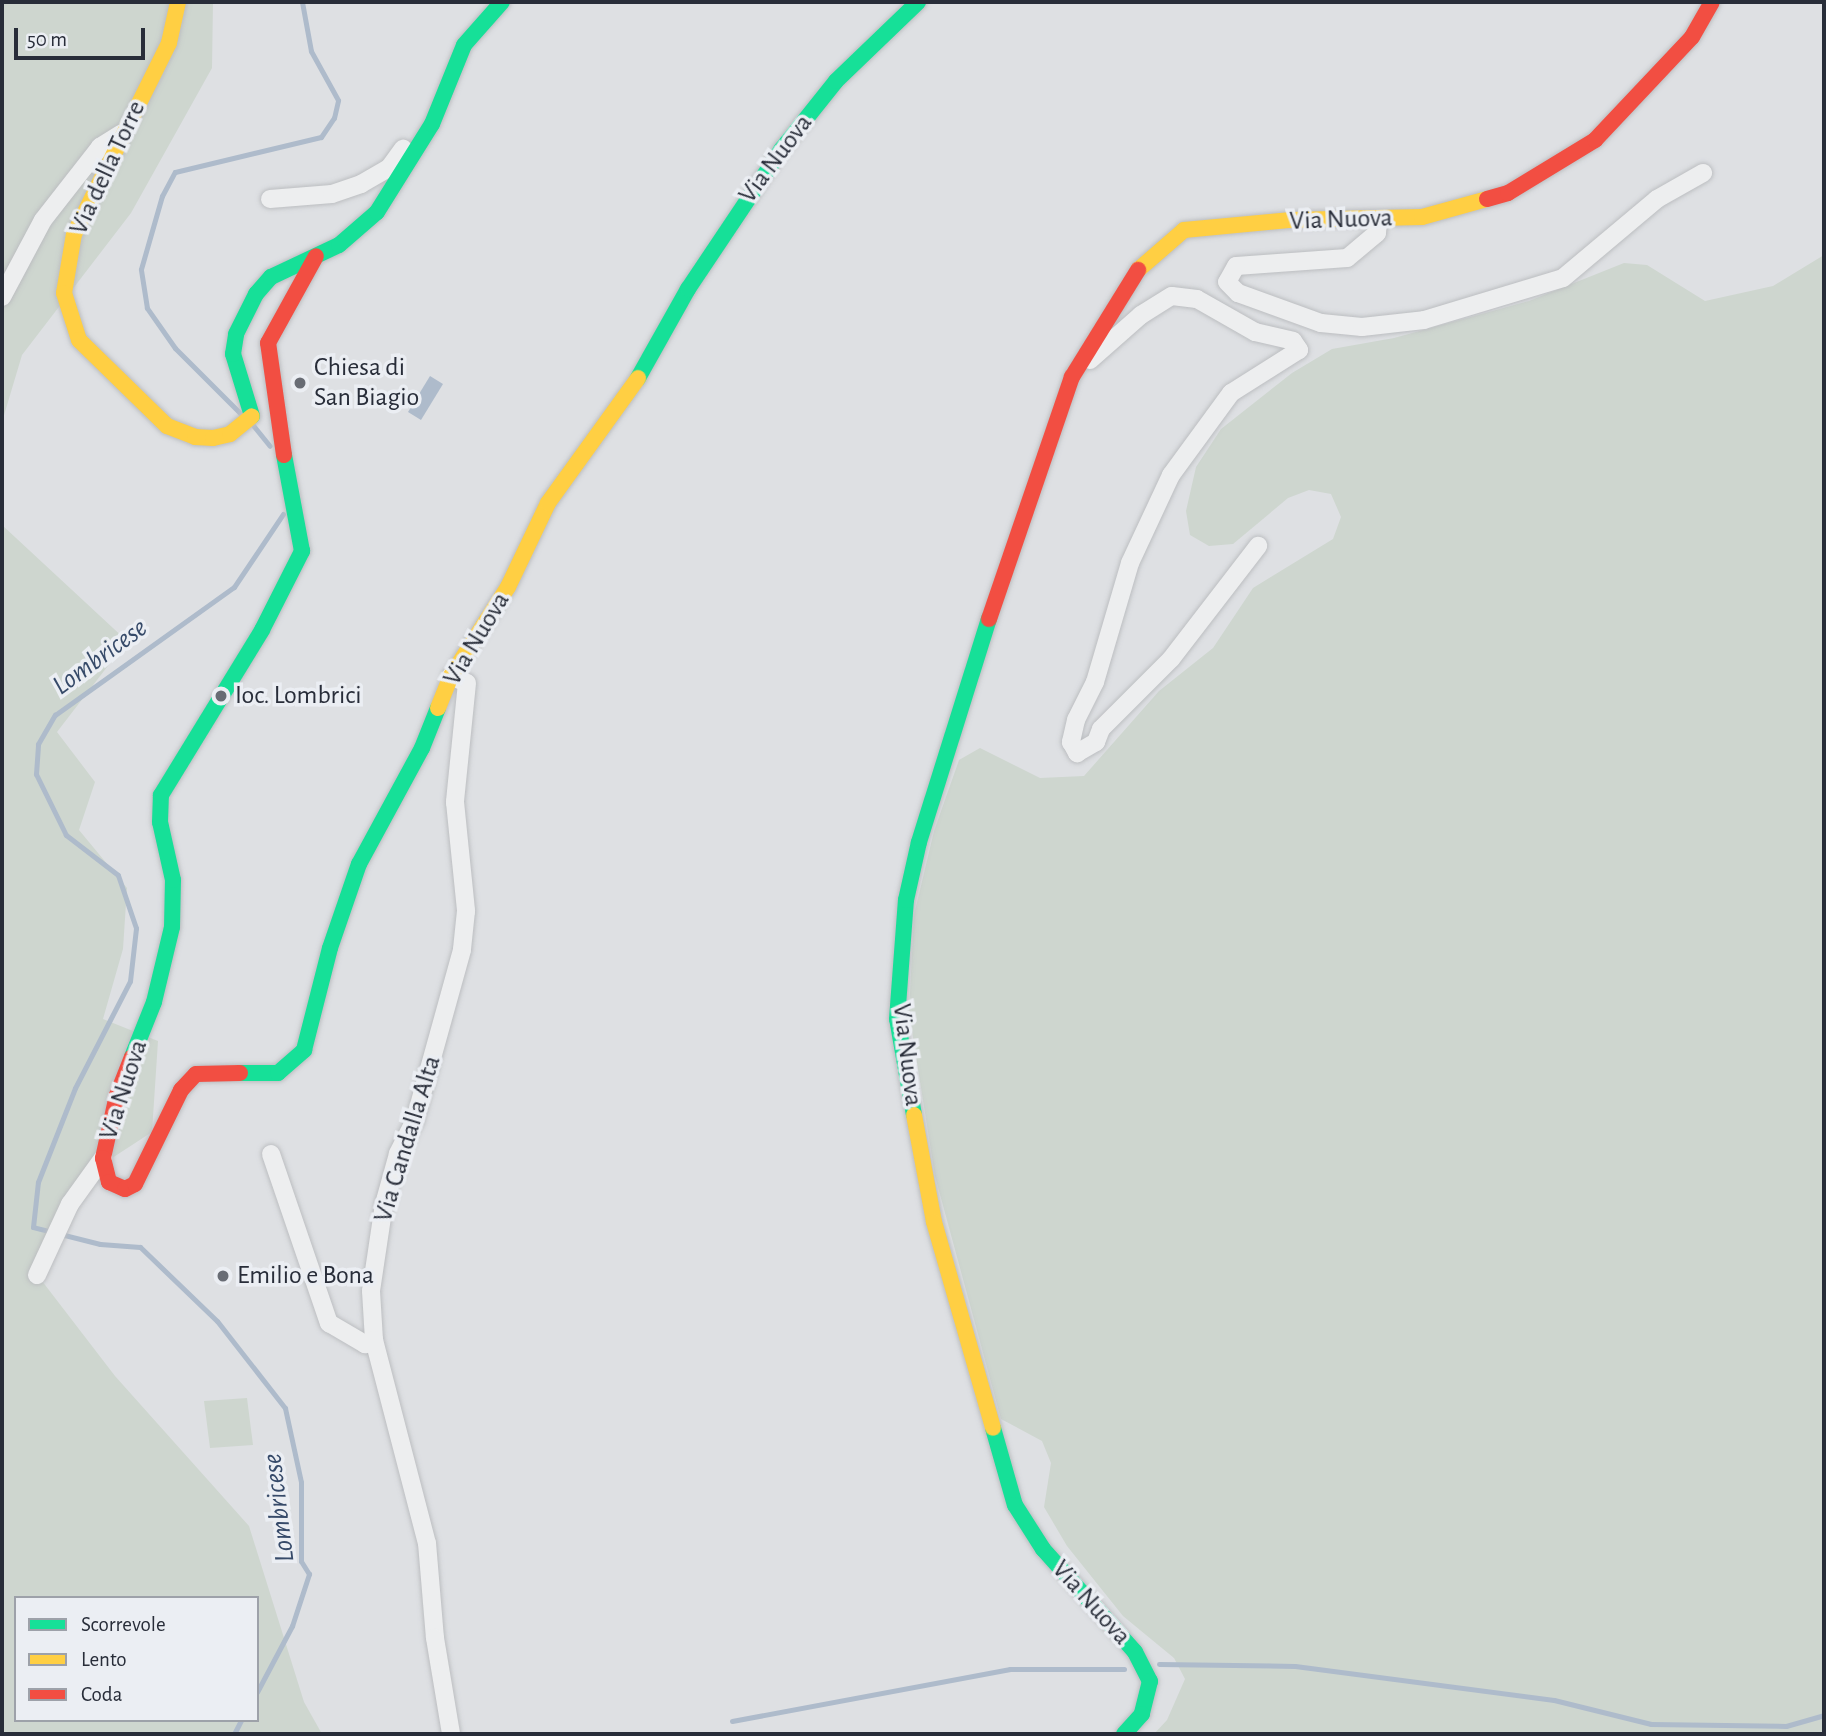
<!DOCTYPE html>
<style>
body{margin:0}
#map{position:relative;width:1826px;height:1736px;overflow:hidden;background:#dee0e3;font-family:"Alegreya Sans",sans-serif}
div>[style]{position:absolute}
.green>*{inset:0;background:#ced6cf}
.water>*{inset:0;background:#aebbcb}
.stream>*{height:5px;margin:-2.5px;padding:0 2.5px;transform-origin:2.5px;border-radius:2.5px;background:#aebbcb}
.roads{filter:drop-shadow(0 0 2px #bcbec1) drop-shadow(0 0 2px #bcbec1)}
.street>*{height:18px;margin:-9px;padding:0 9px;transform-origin:9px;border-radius:9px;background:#edeeef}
.fast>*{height:16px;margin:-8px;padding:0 8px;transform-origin:8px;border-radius:8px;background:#16e098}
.slow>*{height:16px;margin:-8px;padding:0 8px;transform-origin:8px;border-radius:8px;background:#ffcf43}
.jam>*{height:16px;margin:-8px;padding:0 8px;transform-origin:8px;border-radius:8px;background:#f24e42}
.dots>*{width:19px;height:19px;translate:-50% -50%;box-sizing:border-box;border:4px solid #ebeef3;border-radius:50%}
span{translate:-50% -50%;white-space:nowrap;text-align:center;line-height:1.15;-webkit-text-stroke:7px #ebeef3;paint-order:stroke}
.street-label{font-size:26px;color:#282d39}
.poi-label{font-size:26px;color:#282d39}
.left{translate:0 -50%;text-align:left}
.water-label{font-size:28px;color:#364a69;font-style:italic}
.frame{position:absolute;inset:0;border:4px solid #282d39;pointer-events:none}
.legend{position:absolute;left:14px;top:1596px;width:245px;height:126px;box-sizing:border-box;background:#ebeef3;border:2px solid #9da1a9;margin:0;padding:9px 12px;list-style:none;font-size:21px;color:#282d39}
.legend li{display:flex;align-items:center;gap:14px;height:35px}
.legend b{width:35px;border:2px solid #9da1a9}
.scale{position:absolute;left:14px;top:28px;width:131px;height:32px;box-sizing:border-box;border:4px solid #282d39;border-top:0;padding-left:9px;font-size:21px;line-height:24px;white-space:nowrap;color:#282d39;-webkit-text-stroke:5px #ebeef3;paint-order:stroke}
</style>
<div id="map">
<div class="green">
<div style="clip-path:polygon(2px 2px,213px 2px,212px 68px,131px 213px,22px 355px,2px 422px)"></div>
<div style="clip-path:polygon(1824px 255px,1824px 1734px,1154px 1734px,1167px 1720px,1185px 1679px,1174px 1658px,1123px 1616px,1067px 1546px,1044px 1507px,1051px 1463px,1042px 1441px,1001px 1419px,935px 1176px,909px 1012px,914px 915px,934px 831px,959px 760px,980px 748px,1040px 778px,1084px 776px,1159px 691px,1213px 648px,1253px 588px,1333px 539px,1341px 517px,1331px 494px,1309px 490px,1288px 498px,1233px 544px,1209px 546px,1190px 535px,1186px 511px,1196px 467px,1221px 429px,1292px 373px,1332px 349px,1394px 338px,1529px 301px,1624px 263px,1647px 265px,1705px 301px,1773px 286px)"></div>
<div style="clip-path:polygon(evenodd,2px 525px,127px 641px,57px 732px,95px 782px,79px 830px,127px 888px,123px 949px,103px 1019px,158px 1041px,152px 1132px,83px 1177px,42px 1281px,115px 1376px,249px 1526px,304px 1702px,322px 1734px,2px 1734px,2px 525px,16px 1598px,257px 1598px,257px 1720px,16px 1720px,16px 1598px)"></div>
<div style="clip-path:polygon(247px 1398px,253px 1445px,210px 1448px,204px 1401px)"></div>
</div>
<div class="water">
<div style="clip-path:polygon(430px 376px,443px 384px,421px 420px,408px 412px)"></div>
</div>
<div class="stream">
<div style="left:240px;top:413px;width:92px;rotate:-135deg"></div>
<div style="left:175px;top:348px;width:49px;rotate:-125deg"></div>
<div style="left:147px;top:308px;width:39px;rotate:-99deg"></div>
<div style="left:141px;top:269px;width:76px;rotate:-74deg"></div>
<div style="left:162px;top:196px;width:27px;rotate:-62deg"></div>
<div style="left:175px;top:172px;width:150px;rotate:-13.5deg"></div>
<div style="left:321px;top:137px;width:23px;rotate:-56deg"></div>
<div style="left:334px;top:118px;width:18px;rotate:-77deg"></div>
<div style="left:338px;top:100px;width:56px;rotate:-118.9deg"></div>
<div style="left:311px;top:51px;width:50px;rotate:-100.4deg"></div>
<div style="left:252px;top:424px;width:28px;rotate:51deg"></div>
<div style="left:1159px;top:1664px;width:136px;rotate:0.8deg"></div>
<div style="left:1295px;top:1666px;width:261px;rotate:7.5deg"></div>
<div style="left:1554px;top:1700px;width:100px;rotate:13.9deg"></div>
<div style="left:1651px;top:1724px;width:135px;rotate:0.8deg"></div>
<div style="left:1786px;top:1726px;width:40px;rotate:-16deg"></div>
<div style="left:257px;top:1692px;width:75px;rotate:-62.1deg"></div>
<div style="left:292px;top:1626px;width:55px;rotate:-71.9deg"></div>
<div style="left:309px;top:1574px;width:15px;rotate:-122deg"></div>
<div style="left:301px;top:1561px;width:79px;rotate:-90deg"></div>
<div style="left:301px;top:1482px;width:76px;rotate:-102.2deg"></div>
<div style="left:285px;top:1408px;width:110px;rotate:-128deg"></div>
<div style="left:217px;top:1321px;width:107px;rotate:-136.1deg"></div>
<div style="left:140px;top:1247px;width:40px;rotate:-175.7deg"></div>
<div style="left:100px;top:1244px;width:69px;rotate:-165.8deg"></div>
<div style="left:33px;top:1227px;width:45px;rotate:-83.7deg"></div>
<div style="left:38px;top:1182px;width:101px;rotate:-68.5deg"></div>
<div style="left:75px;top:1088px;width:120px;rotate:-62.8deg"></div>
<div style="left:130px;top:981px;width:53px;rotate:-83.5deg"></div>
<div style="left:136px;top:928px;width:56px;rotate:-108.8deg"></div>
<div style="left:118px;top:875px;width:66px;rotate:-142.4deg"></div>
<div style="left:66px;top:835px;width:68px;rotate:-116.2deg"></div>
<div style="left:36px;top:774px;width:30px;rotate:-86deg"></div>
<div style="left:38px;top:744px;width:34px;rotate:-60deg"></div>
<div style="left:55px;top:715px;width:220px;rotate:-35.6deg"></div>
<div style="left:234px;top:587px;width:88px;rotate:-56.1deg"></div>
<div style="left:732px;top:1721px;width:283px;rotate:-10.6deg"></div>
<div style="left:1010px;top:1669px;width:114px"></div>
<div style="left:234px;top:1734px;width:16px;rotate:-63deg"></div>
</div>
<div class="roads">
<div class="street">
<div style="left:270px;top:199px;width:62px;rotate:-4.6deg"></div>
<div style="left:332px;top:194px;width:31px;rotate:-19deg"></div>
<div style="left:361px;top:184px;width:32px;rotate:-30deg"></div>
<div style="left:389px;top:168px;width:24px;rotate:-54deg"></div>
<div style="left:1378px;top:219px;width:14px;rotate:94deg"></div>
<div style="left:1377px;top:233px;width:39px;rotate:140deg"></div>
<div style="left:1347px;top:258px;width:111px;rotate:175.9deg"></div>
<div style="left:1236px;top:266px;width:18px;rotate:119deg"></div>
<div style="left:1227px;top:282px;width:16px;rotate:45deg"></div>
<div style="left:1238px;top:293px;width:88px;rotate:19.9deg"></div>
<div style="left:1321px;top:323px;width:41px;rotate:5.6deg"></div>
<div style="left:1362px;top:327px;width:62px;rotate:-6.4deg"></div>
<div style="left:1424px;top:320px;width:145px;rotate:-16.8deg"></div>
<div style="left:1563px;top:278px;width:123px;rotate:-40deg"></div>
<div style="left:1657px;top:199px;width:53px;rotate:-29.5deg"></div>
<div style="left:2px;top:297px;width:87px;rotate:-62deg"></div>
<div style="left:43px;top:220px;width:93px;rotate:-52deg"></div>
<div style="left:100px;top:147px;width:25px;rotate:-32deg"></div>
<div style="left:1090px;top:360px;width:68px;rotate:-41.4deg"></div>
<div style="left:1141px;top:315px;width:36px;rotate:-32deg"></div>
<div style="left:1172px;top:296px;width:25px;rotate:7deg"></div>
<div style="left:1197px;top:299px;width:67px;rotate:29.6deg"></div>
<div style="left:1255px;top:332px;width:39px;rotate:13deg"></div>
<div style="left:1293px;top:341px;width:11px;rotate:56deg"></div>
<div style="left:1299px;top:350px;width:80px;rotate:147.7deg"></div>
<div style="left:1231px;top:393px;width:102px;rotate:126.2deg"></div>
<div style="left:1171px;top:475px;width:97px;rotate:115deg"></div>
<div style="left:1130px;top:563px;width:124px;rotate:106.4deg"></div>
<div style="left:1095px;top:682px;width:42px;rotate:116.6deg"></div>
<div style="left:1076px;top:720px;width:23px;rotate:103deg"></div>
<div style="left:1071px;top:742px;width:13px;rotate:61deg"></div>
<div style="left:1077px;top:753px;width:22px;rotate:-30deg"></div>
<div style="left:1096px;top:742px;width:14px;rotate:-69deg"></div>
<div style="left:1101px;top:729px;width:99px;rotate:-45deg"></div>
<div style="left:1171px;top:659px;width:143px;rotate:-52.4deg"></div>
<div style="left:451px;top:676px;width:17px;rotate:24deg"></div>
<div style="left:467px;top:683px;width:120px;rotate:95.8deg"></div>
<div style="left:455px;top:802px;width:110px;rotate:84.2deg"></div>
<div style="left:466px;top:911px;width:39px;rotate:96deg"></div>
<div style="left:462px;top:950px;width:176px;rotate:105.5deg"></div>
<div style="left:415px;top:1120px;width:38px;rotate:117deg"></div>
<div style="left:398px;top:1154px;width:52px;rotate:105.6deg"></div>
<div style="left:384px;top:1204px;width:88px;rotate:98.5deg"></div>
<div style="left:371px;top:1291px;width:49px;rotate:86.5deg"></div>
<div style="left:374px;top:1340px;width:210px;rotate:75.4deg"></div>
<div style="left:427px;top:1543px;width:95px;rotate:85.2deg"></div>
<div style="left:435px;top:1638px;width:97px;rotate:80.5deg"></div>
<div style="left:271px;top:1154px;width:179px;rotate:71.1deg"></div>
<div style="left:329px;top:1323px;width:42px;rotate:30.3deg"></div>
<div style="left:365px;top:1344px;width:10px;rotate:-24deg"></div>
<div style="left:37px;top:1275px;width:78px;rotate:-65.1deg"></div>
<div style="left:70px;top:1204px;width:57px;rotate:-54.3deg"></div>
</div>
<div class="fast">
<div style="left:638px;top:378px;width:102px;rotate:-60.7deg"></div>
<div style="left:688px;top:289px;width:167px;rotate:-56.2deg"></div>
<div style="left:781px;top:150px;width:88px;rotate:-51.4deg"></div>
<div style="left:836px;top:81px;width:114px;rotate:-43.9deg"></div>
<div style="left:252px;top:416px;width:65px;rotate:-107deg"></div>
<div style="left:233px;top:354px;width:20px;rotate:-81deg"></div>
<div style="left:236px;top:334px;width:45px;rotate:-63.4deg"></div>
<div style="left:256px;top:294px;width:23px;rotate:-49deg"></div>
<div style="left:271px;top:277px;width:75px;rotate:-25.2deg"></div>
<div style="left:339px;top:245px;width:50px;rotate:-41deg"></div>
<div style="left:377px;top:212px;width:104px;rotate:-58deg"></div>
<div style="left:432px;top:124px;width:85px;rotate:-67.9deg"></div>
<div style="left:464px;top:45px;width:57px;rotate:-48.5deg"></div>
<div style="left:132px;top:1057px;width:59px;rotate:-68.2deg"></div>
<div style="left:154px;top:1002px;width:77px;rotate:-76.5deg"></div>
<div style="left:172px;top:927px;width:47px;rotate:-88.8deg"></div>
<div style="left:173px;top:880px;width:59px;rotate:-102.6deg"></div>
<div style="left:160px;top:822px;width:27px;rotate:-88deg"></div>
<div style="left:161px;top:795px;width:193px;rotate:-58.5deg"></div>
<div style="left:262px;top:630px;width:89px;rotate:-63.1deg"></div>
<div style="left:302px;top:551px;width:98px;rotate:-100.6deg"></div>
<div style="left:240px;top:1073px;width:38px"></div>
<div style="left:278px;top:1073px;width:35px;rotate:-41deg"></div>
<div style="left:304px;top:1050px;width:105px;rotate:-75.7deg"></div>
<div style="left:330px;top:948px;width:89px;rotate:-71deg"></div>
<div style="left:359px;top:864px;width:132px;rotate:-61.5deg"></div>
<div style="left:422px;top:748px;width:43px;rotate:-68.2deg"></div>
<div style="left:914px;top:1115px;width:97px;rotate:-100deg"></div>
<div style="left:897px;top:1019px;width:119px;rotate:-85.7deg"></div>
<div style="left:906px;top:900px;width:59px;rotate:-77.4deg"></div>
<div style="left:919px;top:842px;width:234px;rotate:-72.6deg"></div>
<div style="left:993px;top:1428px;width:80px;rotate:74.1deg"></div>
<div style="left:1015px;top:1505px;width:52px;rotate:57.5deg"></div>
<div style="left:1043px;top:1549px;width:138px;rotate:48.2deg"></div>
<div style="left:1135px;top:1652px;width:33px;rotate:63deg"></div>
<div style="left:1150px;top:1681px;width:34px;rotate:104deg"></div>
<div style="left:1142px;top:1714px;width:27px;rotate:132deg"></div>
</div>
<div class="slow">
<div style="left:178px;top:2px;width:42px;rotate:102.4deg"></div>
<div style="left:169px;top:43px;width:213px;rotate:116.4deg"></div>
<div style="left:74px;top:234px;width:60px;rotate:99.6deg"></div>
<div style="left:64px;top:293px;width:49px;rotate:72.3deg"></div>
<div style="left:79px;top:340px;width:123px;rotate:44.3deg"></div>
<div style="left:167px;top:426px;width:30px;rotate:21deg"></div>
<div style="left:195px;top:437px;width:18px;rotate:3deg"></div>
<div style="left:213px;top:438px;width:17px;rotate:-13deg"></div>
<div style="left:230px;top:434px;width:28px;rotate:-39deg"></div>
<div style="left:1138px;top:270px;width:61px;rotate:-41deg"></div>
<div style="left:1184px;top:230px;width:105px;rotate:-5.4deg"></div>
<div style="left:1289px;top:220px;width:133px;rotate:-1.3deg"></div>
<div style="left:1422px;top:217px;width:67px;rotate:-15.5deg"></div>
<div style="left:438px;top:708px;width:35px;rotate:-68deg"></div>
<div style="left:451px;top:676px;width:106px;rotate:-57.4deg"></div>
<div style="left:508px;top:587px;width:93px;rotate:-64.5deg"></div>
<div style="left:548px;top:503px;width:154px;rotate:-54.2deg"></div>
<div style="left:914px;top:1115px;width:109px;rotate:79.4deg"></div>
<div style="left:934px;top:1222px;width:214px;rotate:74deg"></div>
</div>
<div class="jam">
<div style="left:1487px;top:199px;width:22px;rotate:-16deg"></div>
<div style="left:1508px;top:193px;width:102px;rotate:-31.3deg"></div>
<div style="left:1595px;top:140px;width:141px;rotate:-46.7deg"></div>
<div style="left:1692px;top:37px;width:40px;rotate:-60.3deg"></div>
<div style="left:284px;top:455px;width:113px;rotate:-98.1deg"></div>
<div style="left:268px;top:343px;width:99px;rotate:-61.1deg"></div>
<div style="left:989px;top:619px;width:256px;rotate:-71.1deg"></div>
<div style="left:1072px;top:377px;width:126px;rotate:-58.3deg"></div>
<div style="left:132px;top:1057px;width:41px;rotate:111.5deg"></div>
<div style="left:117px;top:1095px;width:65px;rotate:102.5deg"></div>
<div style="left:103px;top:1158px;width:25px;rotate:76deg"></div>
<div style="left:109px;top:1182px;width:17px;rotate:24deg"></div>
<div style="left:125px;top:1189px;width:11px;rotate:-27deg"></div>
<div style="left:135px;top:1184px;width:105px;rotate:-63.9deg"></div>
<div style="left:181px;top:1090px;width:22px;rotate:-47deg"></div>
<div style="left:196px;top:1074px;width:44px;rotate:-1.3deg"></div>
</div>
</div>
<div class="dots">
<div style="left:300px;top:383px;background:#686c74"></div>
<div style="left:221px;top:696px;background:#686c74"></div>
<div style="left:223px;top:1276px;background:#686c74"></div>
</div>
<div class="street-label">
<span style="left:776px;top:159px;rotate:-53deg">Via Nuova</span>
<span style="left:108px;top:168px;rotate:-65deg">Via della Torre</span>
<span style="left:1341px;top:220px;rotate:-2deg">Via Nuova</span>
<span style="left:477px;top:639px;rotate:-59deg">Via Nuova</span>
<span style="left:907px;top:1055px;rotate:83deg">Via Nuova</span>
<span style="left:124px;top:1090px;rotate:-72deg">Via Nuova</span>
<span style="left:408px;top:1139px;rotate:-73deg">Via Candalla Alta</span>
<span style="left:1091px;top:1603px;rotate:48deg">Via Nuova</span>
</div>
<div class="poi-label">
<span class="left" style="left:314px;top:383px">Chiesa di<br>San Biagio</span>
<span class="left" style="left:235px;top:696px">Ioc. Lombrici</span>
<span class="left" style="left:237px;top:1276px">Emilio e Bona</span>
</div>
<div class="water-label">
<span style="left:100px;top:657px;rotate:-36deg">Lombricese</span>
<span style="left:279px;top:1508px;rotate:-97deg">Lombricese</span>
</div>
<div class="frame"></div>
<ul class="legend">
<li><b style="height:9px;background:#16e098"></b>Scorrevole</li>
<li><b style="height:9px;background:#ffcf43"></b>Lento</li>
<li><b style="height:9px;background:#f24e42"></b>Coda</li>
</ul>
<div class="scale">50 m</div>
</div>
